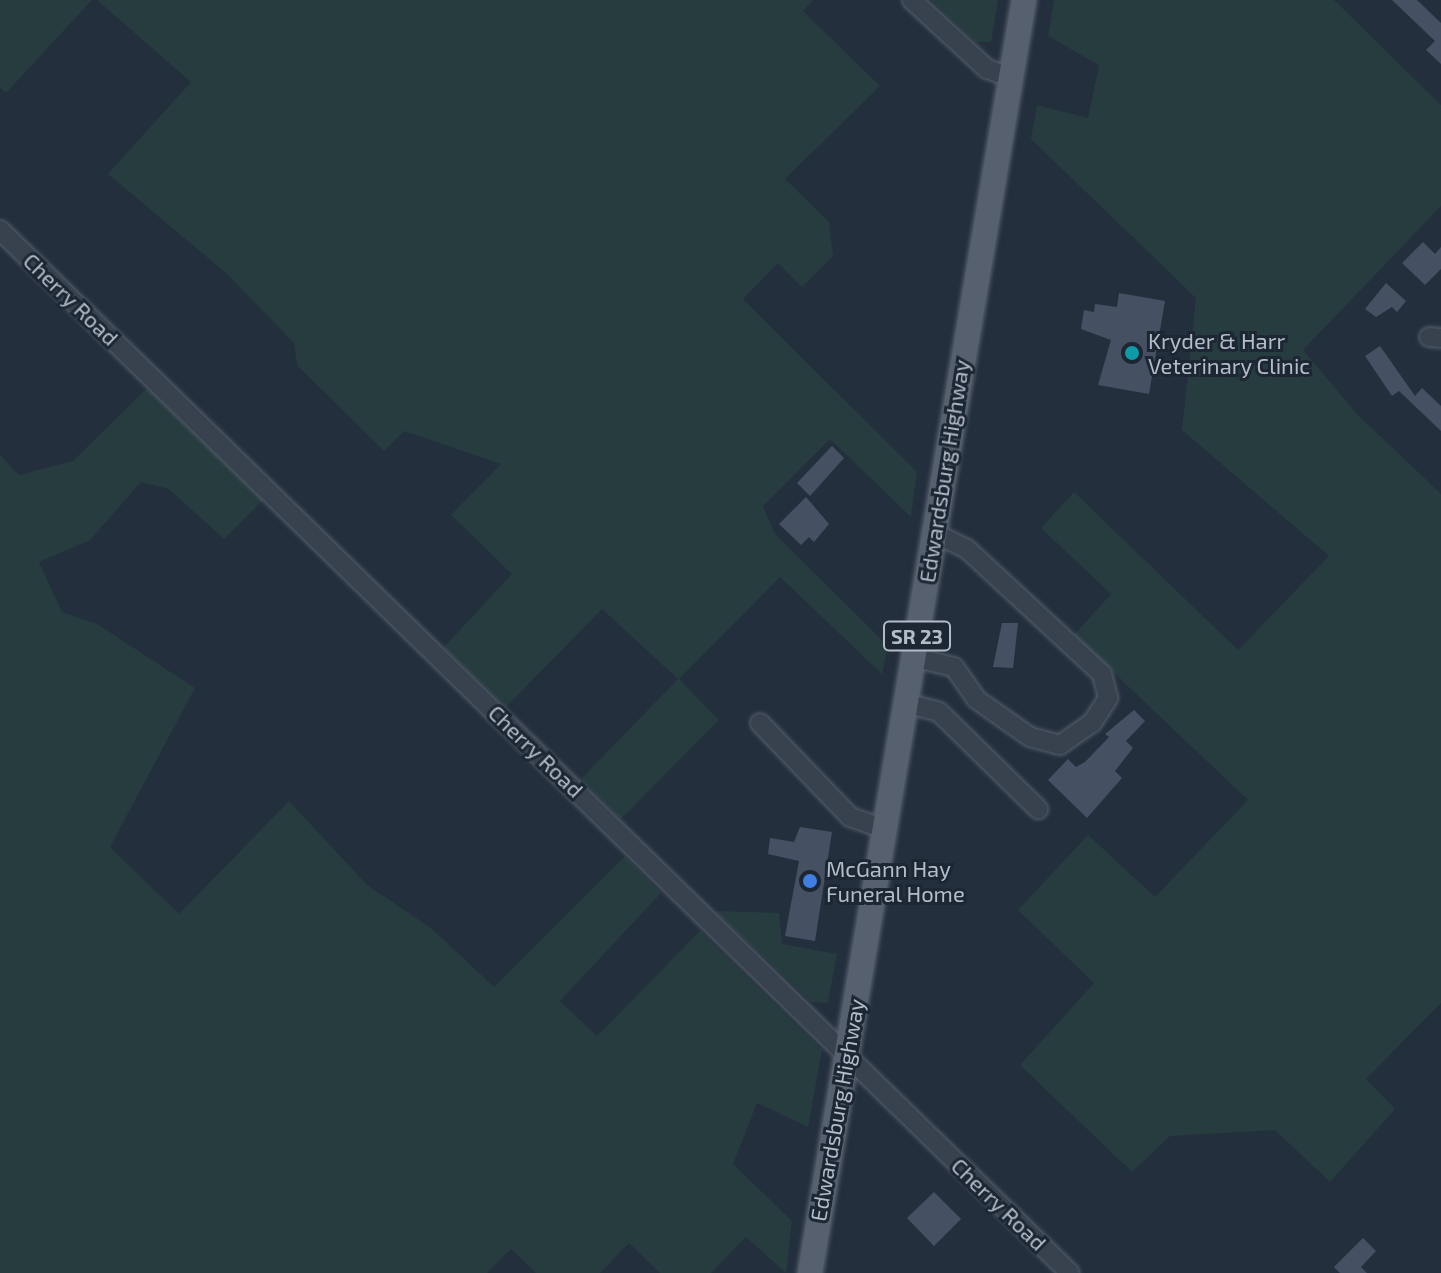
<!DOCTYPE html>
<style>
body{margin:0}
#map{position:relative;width:1441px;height:1273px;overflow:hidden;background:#242f3e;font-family:"Exo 2",sans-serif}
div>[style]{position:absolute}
.green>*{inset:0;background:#263c3f}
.building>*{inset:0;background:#455162}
.roads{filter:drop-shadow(0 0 2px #565f6c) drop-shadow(0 0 2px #565f6c)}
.minor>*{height:18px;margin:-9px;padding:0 9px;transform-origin:9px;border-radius:9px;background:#38414e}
.major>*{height:24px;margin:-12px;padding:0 12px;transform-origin:12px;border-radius:12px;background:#56606e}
.dots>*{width:22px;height:22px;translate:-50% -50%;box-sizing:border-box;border:4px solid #1d2633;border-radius:50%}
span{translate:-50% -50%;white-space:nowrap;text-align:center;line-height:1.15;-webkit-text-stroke:6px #1d2633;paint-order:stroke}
.shield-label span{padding:2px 6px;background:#1d2633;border:2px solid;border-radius:6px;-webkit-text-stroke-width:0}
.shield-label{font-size:20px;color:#b4bcc9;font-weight:700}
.street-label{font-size:22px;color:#b4bcc9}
.poi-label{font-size:22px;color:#b4bcc9}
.left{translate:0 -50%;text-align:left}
</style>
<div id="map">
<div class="green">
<div style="clip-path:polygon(0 0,92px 0,6px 93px,0 87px)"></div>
<div style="clip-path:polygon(97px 0,813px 0,803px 11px,880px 86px,785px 179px,829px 222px,833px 256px,802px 287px,778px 263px,743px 299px,917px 472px,911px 517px,830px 439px,763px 506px,775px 534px,888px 646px,882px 674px,780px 577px,679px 679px,719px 720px,621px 819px,581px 779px,678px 679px,602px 609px,506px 707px,444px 647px,512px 574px,451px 515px,501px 464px,404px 431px,384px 451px,297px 365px,294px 343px,226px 273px,108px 174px,191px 82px)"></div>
<div style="clip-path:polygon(931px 0,998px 0,991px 42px,975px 42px)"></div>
<div style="clip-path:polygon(1054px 0,1334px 0,1441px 105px,1441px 206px,1303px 350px,1357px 414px,1441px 494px,1441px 1003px,1366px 1079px,1395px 1109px,1330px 1182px,1275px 1130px,1170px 1136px,1132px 1172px,1020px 1065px,1094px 983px,1018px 910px,1088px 835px,1155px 897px,1248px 800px,1074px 635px,1111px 594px,1041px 528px,1074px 492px,1238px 650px,1329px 556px,1182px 430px,1196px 298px,1031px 139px,1037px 105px,1088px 118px,1099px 65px,1048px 36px)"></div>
<div style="clip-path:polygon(147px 388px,263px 500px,224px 539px,169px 489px,141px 482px,90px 540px,39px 562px,62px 612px,97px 624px,195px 688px,110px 847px,179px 914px,289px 801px,367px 885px,431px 928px,494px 987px,625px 856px,661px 893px,560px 1001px,597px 1036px,700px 931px,822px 1050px,808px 1127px,757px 1103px,733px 1164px,792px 1221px,786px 1273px,746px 1237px,711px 1273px,660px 1273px,629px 1243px,600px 1273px,536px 1273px,511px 1249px,487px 1273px,0 1273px,0 455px,19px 475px,73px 461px)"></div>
<div style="clip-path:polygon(715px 911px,779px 913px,782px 944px,837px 954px,828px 1003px,811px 1002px)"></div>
</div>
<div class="building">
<div style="clip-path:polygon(1392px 0,1417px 0,1441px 23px,1441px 64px,1426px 50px,1435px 41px)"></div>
<div style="clip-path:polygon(1423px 242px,1435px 254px,1441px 247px,1441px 269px,1425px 285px,1402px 263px)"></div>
<div style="clip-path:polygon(1386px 283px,1406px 301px,1397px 312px,1392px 307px,1376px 317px,1365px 309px)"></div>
<div style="clip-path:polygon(1119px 293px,1165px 301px,1149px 394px,1098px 385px,1111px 340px,1081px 329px,1084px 310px,1094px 312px,1095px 304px,1117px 307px)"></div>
<div style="clip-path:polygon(1380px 346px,1415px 396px,1422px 388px,1441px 406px,1441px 431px,1399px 391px,1392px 396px,1365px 356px)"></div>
<div style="clip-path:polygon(832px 446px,844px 458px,810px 496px,797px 483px)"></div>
<div style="clip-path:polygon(806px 497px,829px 524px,814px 542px,809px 537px,801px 545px,779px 524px)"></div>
<div style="clip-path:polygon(1002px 623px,1018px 623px,1013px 668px,993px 667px)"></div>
<div style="clip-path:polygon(1134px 710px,1145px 721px,1126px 741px,1133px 748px,1115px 771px,1122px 778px,1087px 818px,1048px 780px,1068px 759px,1076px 767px,1085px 762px,1109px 737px,1105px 734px)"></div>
<div style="clip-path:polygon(800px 827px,832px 832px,815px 941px,785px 936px,799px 861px,768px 854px,770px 838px,794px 842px)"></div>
<div style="clip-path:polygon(934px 1192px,961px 1219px,934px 1246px,907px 1218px)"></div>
<div style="clip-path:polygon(1363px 1238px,1376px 1251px,1361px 1267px,1367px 1273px,1340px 1273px,1334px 1267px)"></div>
</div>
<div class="roads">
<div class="minor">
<div style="left:912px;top:0;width:102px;rotate:42.6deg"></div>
<div style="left:987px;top:69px;width:24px;rotate:19deg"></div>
<div style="left:0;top:230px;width:1494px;rotate:44.27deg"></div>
<div style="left:1429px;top:337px;width:12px;rotate:5deg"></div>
<div style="left:913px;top:657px;width:42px;rotate:13.7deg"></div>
<div style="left:954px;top:667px;width:39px;rotate:55deg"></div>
<div style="left:976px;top:699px;width:66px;rotate:35.1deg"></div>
<div style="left:1030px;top:737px;width:31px;rotate:15deg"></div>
<div style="left:1060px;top:745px;width:39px;rotate:-35deg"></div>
<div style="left:1092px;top:723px;width:30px;rotate:-57deg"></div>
<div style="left:1108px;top:698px;width:25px;rotate:-104deg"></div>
<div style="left:1102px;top:674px;width:184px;rotate:-137.2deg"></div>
<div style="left:967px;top:549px;width:37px;rotate:-154deg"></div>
<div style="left:906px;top:703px;width:34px;rotate:15deg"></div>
<div style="left:939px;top:712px;width:139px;rotate:44.4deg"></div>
<div style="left:760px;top:723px;width:130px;rotate:46.2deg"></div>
<div style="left:850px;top:817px;width:36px;rotate:19deg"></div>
</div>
<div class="major">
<div style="left:810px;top:1273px;width:1291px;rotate:-80.46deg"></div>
</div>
</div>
<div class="dots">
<div style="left:1132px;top:353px;background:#0f9aa8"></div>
<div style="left:810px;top:881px;background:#3f7fe0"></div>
</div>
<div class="shield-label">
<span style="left:917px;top:636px">SR 23</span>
</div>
<div class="street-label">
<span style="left:71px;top:299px;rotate:44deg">Cherry Road</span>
<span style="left:944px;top:471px;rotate:-81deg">Edwardsburg Highway</span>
<span style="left:536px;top:751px;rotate:44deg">Cherry Road</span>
<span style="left:837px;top:1110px;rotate:-80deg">Edwardsburg Highway</span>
<span style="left:999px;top:1204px;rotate:44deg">Cherry Road</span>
</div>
<div class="poi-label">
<span class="left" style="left:1148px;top:353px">Kryder &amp; Harr<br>Veterinary Clinic</span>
<span class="left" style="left:826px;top:881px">McGann Hay<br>Funeral Home</span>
</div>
</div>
